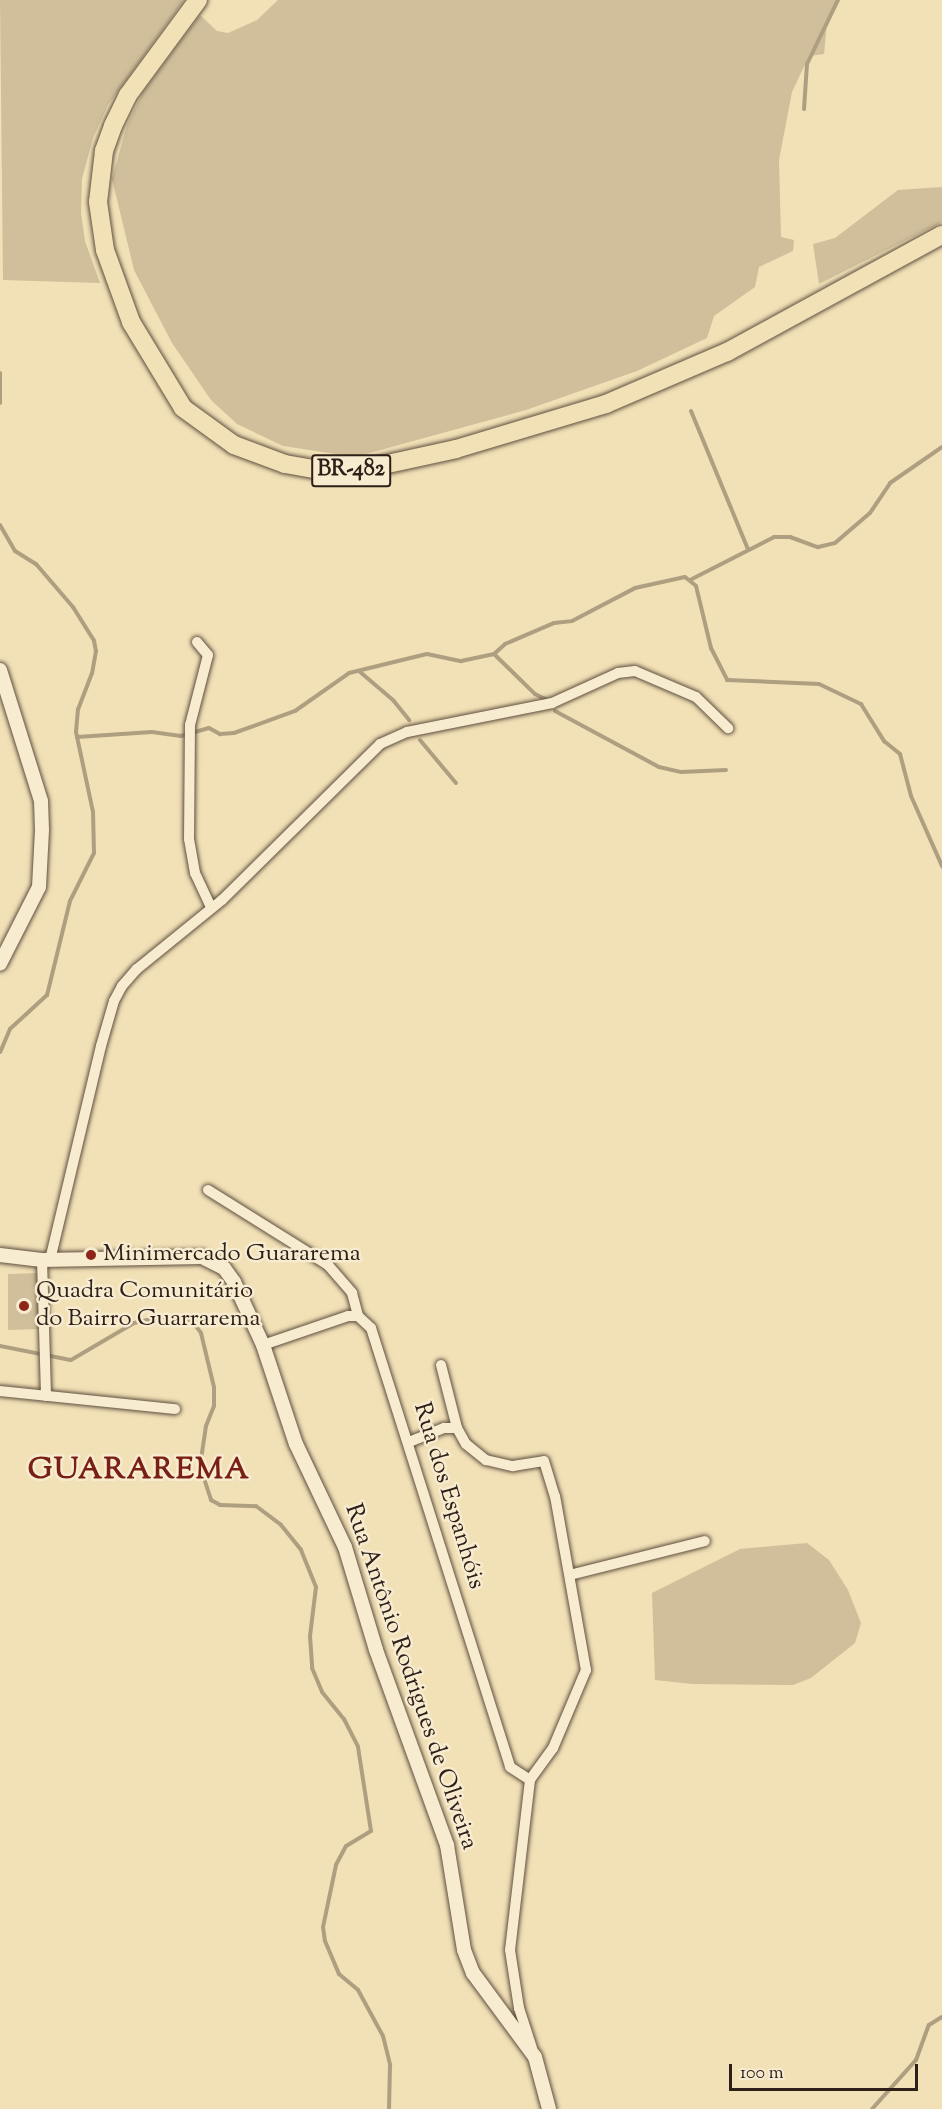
<!DOCTYPE html>
<meta charset="utf-8">
<style>
body{margin:0}
#map{position:relative;width:942px;height:2109px;overflow:hidden;background:#f2e0b6;font-family:"Sorts Mill Goudy",serif}
div>[style]{position:absolute}
.green>*{inset:0;background:#d1bf9b}
.stream>*{height:4px;margin:-2px;padding:0 2px;transform-origin:2px;border-radius:2px;background:#af9f81}
.roads{filter:drop-shadow(0 0 2px #5f5040) drop-shadow(0 0 2px #5f5040)}
.minor>*{height:10px;margin:-5px;padding:0 5px;transform-origin:5px;border-radius:5px;background:#f7ebd0}
.tertiary>*{height:14px;margin:-7px;padding:0 7px;transform-origin:7px;border-radius:7px;background:#f7ebd0}
.trunk>*{height:18px;margin:-9px;padding:0 9px;transform-origin:9px;border-radius:9px;background:#f2e0b6}
.dots>*{width:16px;height:16px;translate:-50% -50%;box-sizing:border-box;border:3px solid #f7ebd0;border-radius:50%}
span{translate:-50% -50%;white-space:nowrap;text-align:center;line-height:1.15;-webkit-text-stroke:5px #f7ebd0;paint-order:stroke}
.shield-label span{padding:2px 4px;background:#f7ebd0;border:2px solid;border-radius:4px;-webkit-text-stroke-width:0}
.shield-label{font-size:22px;color:#2e2019;font-weight:700}
.poi-label{font-size:24px;color:#2e2019}
.left{translate:0 -50%;text-align:left}
.street-label{font-size:24px;color:#2e2019}
.district-label{font-size:30px;color:#7a1f14;font-weight:700;letter-spacing:1.5px}
.scale{position:absolute;left:729px;top:2064px;width:189px;height:27px;box-sizing:border-box;border:3px solid #2e2019;border-top:0;padding-left:8px;font-size:18px;line-height:21px;white-space:nowrap;color:#2e2019;-webkit-text-stroke:4px #f7ebd0;paint-order:stroke}
</style>
<div id="map">
<div class="green">
<div style="clip-path:polygon(0 0,184px 0,108px 105px,93px 138px,82px 179px,81px 213px,85px 241px,100px 283px,3px 280px)"></div>
<div style="clip-path:polygon(278px 0,837px 0,827px 24px,824px 54px,809px 56px,792px 92px,779px 160px,781px 237px,794px 240px,793px 251px,759px 267px,755px 287px,714px 316px,707px 338px,637px 371px,526px 410px,355px 457px,283px 446px,237px 424px,211px 400px,172px 343px,134px 270px,112px 179px,127px 125px,143px 92px,200px 15px,217px 31px,228px 33px,257px 20px)"></div>
<div style="clip-path:polygon(942px 187px,942px 222px,819px 284px,813px 244px,835px 238px,898px 190px)"></div>
<div style="clip-path:polygon(40px 1273px,41px 1329px,8px 1330px,8px 1274px)"></div>
<div style="clip-path:polygon(807px 1543px,829px 1560px,848px 1590px,861px 1623px,855px 1643px,811px 1678px,793px 1685px,692px 1684px,655px 1680px,652px 1593px,740px 1549px)"></div>
</div>
<div class="stream">
<div style="left:804px;top:109px;width:45px;rotate:-86.2deg"></div>
<div style="left:807px;top:64px;width:71px;rotate:-64.2deg"></div>
<div style="left:0;top:373px;width:30px;rotate:90deg"></div>
<div style="left:691px;top:411px;width:149px;rotate:67.6deg"></div>
<div style="left:0;top:525px;width:30px;rotate:60deg"></div>
<div style="left:15px;top:551px;width:25px;rotate:32deg"></div>
<div style="left:36px;top:564px;width:57px;rotate:49.3deg"></div>
<div style="left:73px;top:607px;width:40px;rotate:58deg"></div>
<div style="left:94px;top:641px;width:10px;rotate:79deg"></div>
<div style="left:96px;top:651px;width:22px;rotate:100deg"></div>
<div style="left:92px;top:673px;width:39px;rotate:111deg"></div>
<div style="left:78px;top:709px;width:23px;rotate:95deg"></div>
<div style="left:76px;top:732px;width:82px;rotate:78deg"></div>
<div style="left:93px;top:812px;width:41px;rotate:88.6deg"></div>
<div style="left:94px;top:853px;width:54px;rotate:116.6deg"></div>
<div style="left:70px;top:901px;width:97px;rotate:103.7deg"></div>
<div style="left:47px;top:995px;width:50px;rotate:137.4deg"></div>
<div style="left:10px;top:1029px;width:25px;rotate:113deg"></div>
<div style="left:690px;top:580px;width:94px;rotate:-27.1deg"></div>
<div style="left:774px;top:537px;width:16px"></div>
<div style="left:790px;top:537px;width:30px;rotate:20deg"></div>
<div style="left:818px;top:547px;width:17px;rotate:-13deg"></div>
<div style="left:835px;top:543px;width:46px;rotate:-40.6deg"></div>
<div style="left:870px;top:513px;width:36px;rotate:-56deg"></div>
<div style="left:890px;top:483px;width:63px;rotate:-34.7deg"></div>
<div style="left:494px;top:654px;width:57px;rotate:44.3deg"></div>
<div style="left:535px;top:694px;width:13px;rotate:27deg"></div>
<div style="left:359px;top:671px;width:45px;rotate:40.5deg"></div>
<div style="left:393px;top:700px;width:26px;rotate:51deg"></div>
<div style="left:555px;top:711px;width:118px;rotate:28.3deg"></div>
<div style="left:659px;top:767px;width:23px;rotate:13deg"></div>
<div style="left:681px;top:772px;width:45px;rotate:-2.5deg"></div>
<div style="left:77px;top:737px;width:75px;rotate:-3.8deg"></div>
<div style="left:152px;top:732px;width:29px;rotate:8deg"></div>
<div style="left:181px;top:736px;width:29px;rotate:-16deg"></div>
<div style="left:209px;top:728px;width:13px;rotate:29deg"></div>
<div style="left:220px;top:734px;width:14px;rotate:-4deg"></div>
<div style="left:234px;top:733px;width:65px;rotate:-19.8deg"></div>
<div style="left:295px;top:711px;width:66px;rotate:-35.1deg"></div>
<div style="left:349px;top:673px;width:80px;rotate:-13.7deg"></div>
<div style="left:427px;top:654px;width:35px;rotate:12deg"></div>
<div style="left:461px;top:661px;width:34px;rotate:-12deg"></div>
<div style="left:494px;top:654px;width:15px;rotate:-42deg"></div>
<div style="left:505px;top:644px;width:53px;rotate:-23.2deg"></div>
<div style="left:554px;top:623px;width:18px;rotate:-6deg"></div>
<div style="left:572px;top:621px;width:71px;rotate:-27.6deg"></div>
<div style="left:635px;top:588px;width:51px;rotate:-12.4deg"></div>
<div style="left:685px;top:577px;width:14px;rotate:39deg"></div>
<div style="left:696px;top:586px;width:64px;rotate:76.4deg"></div>
<div style="left:711px;top:648px;width:36px;rotate:63deg"></div>
<div style="left:727px;top:680px;width:92px;rotate:2.5deg"></div>
<div style="left:819px;top:684px;width:47px;rotate:25.5deg"></div>
<div style="left:861px;top:704px;width:44px;rotate:58.1deg"></div>
<div style="left:884px;top:741px;width:21px;rotate:39deg"></div>
<div style="left:900px;top:754px;width:43px;rotate:75.3deg"></div>
<div style="left:911px;top:796px;width:77px;rotate:66.1deg"></div>
<div style="left:420px;top:740px;width:56px;rotate:50.1deg"></div>
<div style="left:0;top:1346px;width:72px;rotate:11.2deg"></div>
<div style="left:71px;top:1360px;width:73px;rotate:-30.4deg"></div>
<div style="left:134px;top:1323px;width:28px;rotate:-13deg"></div>
<div style="left:161px;top:1317px;width:30px;rotate:6deg"></div>
<div style="left:191px;top:1320px;width:16px;rotate:52deg"></div>
<div style="left:201px;top:1333px;width:56px;rotate:76.5deg"></div>
<div style="left:214px;top:1387px;width:19px;rotate:90deg"></div>
<div style="left:214px;top:1406px;width:22px;rotate:112deg"></div>
<div style="left:206px;top:1426px;width:40px;rotate:98.5deg"></div>
<div style="left:200px;top:1466px;width:36px;rotate:72deg"></div>
<div style="left:211px;top:1500px;width:10px;rotate:29deg"></div>
<div style="left:220px;top:1505px;width:36px;rotate:2deg"></div>
<div style="left:256px;top:1506px;width:31px;rotate:37deg"></div>
<div style="left:281px;top:1525px;width:32px;rotate:51deg"></div>
<div style="left:301px;top:1550px;width:40px;rotate:68deg"></div>
<div style="left:316px;top:1587px;width:49px;rotate:97deg"></div>
<div style="left:310px;top:1636px;width:32px;rotate:86deg"></div>
<div style="left:312px;top:1668px;width:26px;rotate:67deg"></div>
<div style="left:322px;top:1692px;width:35px;rotate:51deg"></div>
<div style="left:344px;top:1719px;width:31px;rotate:63deg"></div>
<div style="left:358px;top:1747px;width:85px;rotate:81.2deg"></div>
<div style="left:371px;top:1831px;width:29px;rotate:149deg"></div>
<div style="left:346px;top:1846px;width:21px;rotate:118deg"></div>
<div style="left:336px;top:1865px;width:63px;rotate:101.8deg"></div>
<div style="left:323px;top:1927px;width:14px;rotate:82deg"></div>
<div style="left:325px;top:1941px;width:36px;rotate:67deg"></div>
<div style="left:339px;top:1974px;width:25px;rotate:40deg"></div>
<div style="left:358px;top:1990px;width:52px;rotate:61.5deg"></div>
<div style="left:383px;top:2036px;width:30px;rotate:76deg"></div>
<div style="left:390px;top:2065px;width:44px;rotate:91.3deg"></div>
<div style="left:872px;top:2109px;width:66px;rotate:-48.1deg"></div>
<div style="left:916px;top:2060px;width:37px;rotate:-70deg"></div>
<div style="left:929px;top:2025px;width:15px;rotate:-32deg"></div>
</div>
<div class="roads">
<div class="minor">
<div style="left:197px;top:642px;width:17px;rotate:50deg"></div>
<div style="left:208px;top:655px;width:72px;rotate:104.4deg"></div>
<div style="left:190px;top:725px;width:114px;rotate:90.5deg"></div>
<div style="left:189px;top:839px;width:35px;rotate:80deg"></div>
<div style="left:195px;top:873px;width:38px;rotate:65deg"></div>
<div style="left:208px;top:1190px;width:142px;rotate:32deg"></div>
<div style="left:328px;top:1265px;width:37px;rotate:49deg"></div>
<div style="left:352px;top:1293px;width:24px;rotate:75deg"></div>
<div style="left:42px;top:1260px;width:136px;rotate:88.3deg"></div>
<div style="left:50px;top:1260px;width:220px;rotate:-76.6deg"></div>
<div style="left:101px;top:1046px;width:47px;rotate:-73.9deg"></div>
<div style="left:114px;top:1001px;width:17px;rotate:-62deg"></div>
<div style="left:122px;top:986px;width:23px;rotate:-49deg"></div>
<div style="left:137px;top:969px;width:109px;rotate:-39.1deg"></div>
<div style="left:222px;top:900px;width:222px;rotate:-44.6deg"></div>
<div style="left:380px;top:744px;width:30px;rotate:-24deg"></div>
<div style="left:407px;top:732px;width:148px;rotate:-11.3deg"></div>
<div style="left:552px;top:703px;width:72px;rotate:-24.4deg"></div>
<div style="left:618px;top:673px;width:17px;rotate:-7deg"></div>
<div style="left:635px;top:671px;width:66px;rotate:23.1deg"></div>
<div style="left:696px;top:697px;width:45px;rotate:44.1deg"></div>
<div style="left:263px;top:1345px;width:90px;rotate:-18.8deg"></div>
<div style="left:348px;top:1316px;width:10px"></div>
<div style="left:358px;top:1316px;width:18px;rotate:43deg"></div>
<div style="left:371px;top:1328px;width:460px;rotate:72.4deg"></div>
<div style="left:510px;top:1767px;width:24px;rotate:33deg"></div>
<div style="left:441px;top:1365px;width:65px;rotate:75.7deg"></div>
<div style="left:0;top:1391px;width:176px;rotate:5.9deg"></div>
<div style="left:409px;top:1442px;width:38px;rotate:-22deg"></div>
<div style="left:444px;top:1428px;width:13px"></div>
<div style="left:457px;top:1428px;width:18px;rotate:61deg"></div>
<div style="left:466px;top:1444px;width:26px;rotate:39deg"></div>
<div style="left:486px;top:1460px;width:28px;rotate:13deg"></div>
<div style="left:513px;top:1466px;width:31px;rotate:-9deg"></div>
<div style="left:544px;top:1461px;width:37px;rotate:73deg"></div>
<div style="left:555px;top:1496px;width:177px;rotate:79.9deg"></div>
<div style="left:586px;top:1670px;width:85px;rotate:112.9deg"></div>
<div style="left:553px;top:1748px;width:39px;rotate:126deg"></div>
<div style="left:530px;top:1780px;width:171px;rotate:96.7deg"></div>
<div style="left:510px;top:1950px;width:59px;rotate:81.2deg"></div>
<div style="left:519px;top:2008px;width:42px;rotate:72deg"></div>
<div style="left:570px;top:1575px;width:139px;rotate:-14.1deg"></div>
</div>
<div class="tertiary">
<div style="left:0;top:670px;width:137px;rotate:72.6deg"></div>
<div style="left:41px;top:801px;width:29px;rotate:88deg"></div>
<div style="left:42px;top:830px;width:57px;rotate:93deg"></div>
<div style="left:39px;top:887px;width:86px;rotate:116.9deg"></div>
<div style="left:0;top:1255px;width:42px;rotate:6.8deg"></div>
<div style="left:42px;top:1260px;width:160px;rotate:-1.1deg"></div>
<div style="left:202px;top:1257px;width:25px;rotate:27deg"></div>
<div style="left:224px;top:1268px;width:17px;rotate:54deg"></div>
<div style="left:234px;top:1282px;width:69px;rotate:65.3deg"></div>
<div style="left:263px;top:1345px;width:104px;rotate:71.6deg"></div>
<div style="left:296px;top:1444px;width:114px;rotate:64.6deg"></div>
<div style="left:345px;top:1547px;width:108px;rotate:73.2deg"></div>
<div style="left:376px;top:1650px;width:208px;rotate:70deg"></div>
<div style="left:447px;top:1845px;width:106px;rotate:80.8deg"></div>
<div style="left:464px;top:1950px;width:25px;rotate:69deg"></div>
<div style="left:473px;top:1973px;width:104px;rotate:53.6deg"></div>
<div style="left:535px;top:2057px;width:54px;rotate:74.9deg"></div>
</div>
<div class="trunk">
<div style="left:198px;top:0;width:118px;rotate:126.4deg"></div>
<div style="left:128px;top:95px;width:34px;rotate:116deg"></div>
<div style="left:113px;top:126px;width:27px;rotate:110deg"></div>
<div style="left:104px;top:151px;width:51px;rotate:96.7deg"></div>
<div style="left:98px;top:202px;width:49px;rotate:81.7deg"></div>
<div style="left:105px;top:250px;width:77px;rotate:70.1deg"></div>
<div style="left:131px;top:322px;width:100px;rotate:58.8deg"></div>
<div style="left:183px;top:408px;width:63px;rotate:36deg"></div>
<div style="left:234px;top:445px;width:54px;rotate:20.4deg"></div>
<div style="left:285px;top:464px;width:47px;rotate:9.9deg"></div>
<div style="left:331px;top:472px;width:29px;rotate:-4deg"></div>
<div style="left:360px;top:470px;width:98px;rotate:-12.3deg"></div>
<div style="left:456px;top:449px;width:157px;rotate:-16.7deg"></div>
<div style="left:606px;top:404px;width:132px;rotate:-23.3deg"></div>
<div style="left:727px;top:352px;width:245px;rotate:-28.6deg"></div>
</div>
</div>
<div class="dots">
<div style="left:91px;top:1255px;background:#8f2418"></div>
<div style="left:24px;top:1306px;background:#8f2418"></div>
</div>
<div class="shield-label">
<span style="left:351px;top:471px">BR-482</span>
</div>
<div class="poi-label">
<span class="left" style="left:103px;top:1255px">Minimercado Guararema</span>
<span class="left" style="left:36px;top:1306px">Quadra Comunitário<br>do Bairro Guarrarema</span>
</div>
<div class="street-label">
<span style="left:448px;top:1496px;rotate:73deg">Rua dos Espanhóis</span>
<span style="left:410px;top:1677px;rotate:71deg">Rua Antônio Rodrigues de Oliveira</span>
</div>
<div class="district-label">
<span style="left:139px;top:1471px">GUARAREMA</span>
</div>
<div class="scale">100 m</div>
</div>
